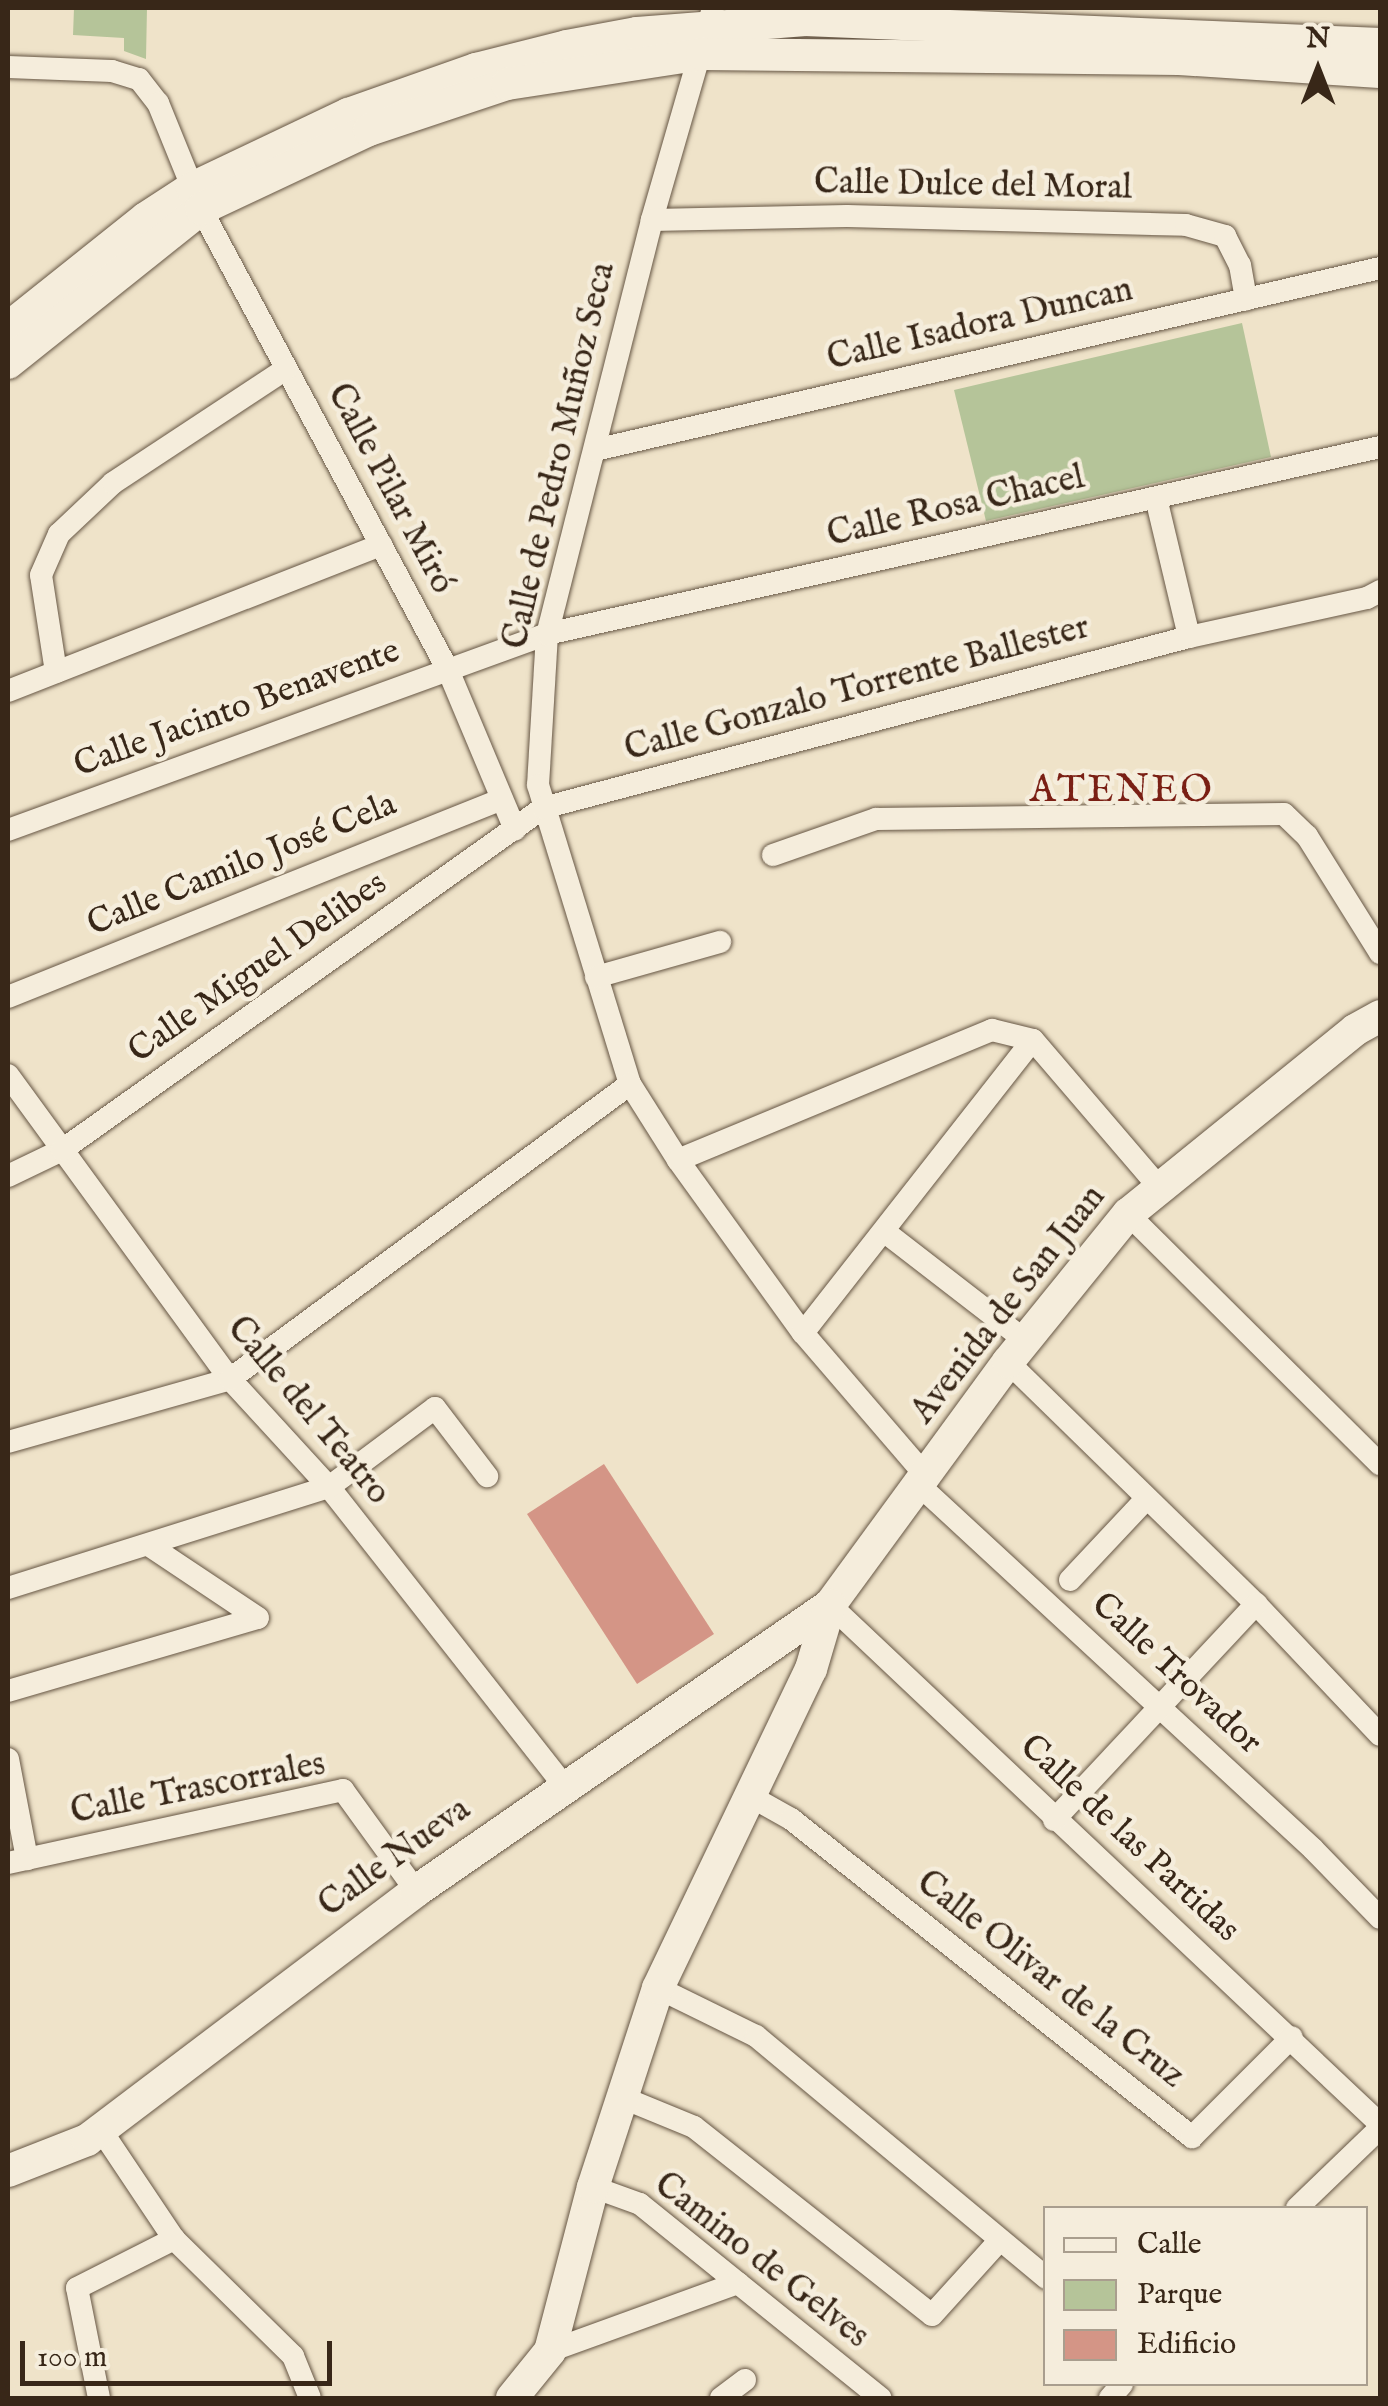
<!DOCTYPE html>
<meta charset="utf-8">
<style>
body{margin:0}
#map{position:relative;width:1388px;height:2406px;overflow:hidden;background:#efe3c9;font-family:"IM FELL English",serif}
div>[style]{position:absolute}
.green>*{inset:0;background:#b5c499}
.building>*{inset:0;background:#d49586}
.roads{filter:drop-shadow(0 0 2px #665644) drop-shadow(0 0 2px #665644)}
.street>*{height:22px;margin:-11px;padding:0 11px;transform-origin:11px;border-radius:11px;background:#f5eddc}
.secondary>*{height:32px;margin:-16px;padding:0 16px;transform-origin:16px;border-radius:16px;background:#f5eddc}
span{translate:-50% -50%;white-space:nowrap;text-align:center;line-height:1.15;-webkit-text-stroke:9px #f5eddc;paint-order:stroke}
.street-label{font-size:35px;color:#382718}
.neighbourhood-label{font-size:38px;color:#7a1f14;letter-spacing:2.5px}
.frame{position:absolute;inset:0;border:10px solid #382718;pointer-events:none}
.legend{position:absolute;left:1043px;top:2206px;width:325px;height:180px;box-sizing:border-box;background:#f5eddc;border:2px solid #a99e8e;margin:0;padding:12px 18px;list-style:none;font-size:30px;color:#382718}
.legend li{display:flex;align-items:center;gap:20px;height:50px}
.legend b{width:50px;border:2px solid #a99e8e}
.north{position:absolute;left:1268px;top:20px;width:100px;height:100px;-webkit-text-stroke:8px #f5eddc;paint-order:stroke;rotate:0deg;font-size:28px;font-weight:700;line-height:40px;text-align:center;color:#382718}
.north::after{content:'';display:block;margin:auto;width:35px;height:45px;background:#382718;clip-path:polygon(50% 0,100% 100%,50% 72%,0 100%)}
.scale{position:absolute;left:20px;top:2341px;width:312px;height:45px;box-sizing:border-box;border:5px solid #382718;border-top:0;padding-left:12px;font-size:30px;line-height:35px;white-space:nowrap;color:#382718;-webkit-text-stroke:8px #f5eddc;paint-order:stroke}
</style>
<div id="map">
<div class="green">
<div style="clip-path:polygon(74px 8px,147px 8px,146px 59px,124px 51px,124px 38px,73px 35px)"></div>
<div style="clip-path:polygon(1242px 323px,1271px 457px,986px 521px,954px 390px)"></div>
</div>
<div class="building">
<div style="clip-path:polygon(604px 1464px,714px 1634px,637px 1684px,527px 1514px)"></div>
</div>
<div class="roads">
<div class="street">
<div style="left:713px;top:8px;width:221px;rotate:106.1deg"></div>
<div style="left:652px;top:220px;width:427px;rotate:104.2deg"></div>
<div style="left:547px;top:634px;width:151px;rotate:93.4deg"></div>
<div style="left:538px;top:785px;width:313px;rotate:72.9deg"></div>
<div style="left:630px;top:1084px;width:90px;rotate:57.7deg"></div>
<div style="left:678px;top:1160px;width:213px;rotate:54.2deg"></div>
<div style="left:803px;top:1333px;width:189px;rotate:49.3deg"></div>
<div style="left:8px;top:67px;width:104px;rotate:2.2deg"></div>
<div style="left:112px;top:71px;width:28px;rotate:17deg"></div>
<div style="left:139px;top:79px;width:31px;rotate:52deg"></div>
<div style="left:158px;top:103px;width:114px;rotate:67.9deg"></div>
<div style="left:201px;top:209px;width:523px;rotate:61.82deg"></div>
<div style="left:448px;top:670px;width:173px;rotate:67.2deg"></div>
<div style="left:652px;top:220px;width:195px;rotate:-1.2deg"></div>
<div style="left:847px;top:216px;width:339px;rotate:1.5deg"></div>
<div style="left:1186px;top:225px;width:41px;rotate:15.8deg"></div>
<div style="left:1225px;top:236px;width:33px;rotate:63deg"></div>
<div style="left:1240px;top:265px;width:35px;rotate:80deg"></div>
<div style="left:595px;top:450px;width:806px;rotate:-13.05deg"></div>
<div style="left:1156px;top:498px;width:143px;rotate:76.6deg"></div>
<div style="left:56px;top:672px;width:98px;rotate:-98.8deg"></div>
<div style="left:41px;top:575px;width:45px;rotate:-66.3deg"></div>
<div style="left:59px;top:534px;width:74px;rotate:-43.4deg"></div>
<div style="left:113px;top:483px;width:207px;rotate:-33.4deg"></div>
<div style="left:8px;top:691px;width:401px;rotate:-21.4deg"></div>
<div style="left:8px;top:830px;width:574px;rotate:-19.98deg"></div>
<div style="left:547px;top:634px;width:854px;rotate:-12.65deg"></div>
<div style="left:773px;top:855px;width:109px;rotate:-19.3deg"></div>
<div style="left:876px;top:819px;width:408px;rotate:-0.7deg"></div>
<div style="left:1284px;top:814px;width:32px;rotate:44deg"></div>
<div style="left:1307px;top:836px;width:138px;rotate:58deg"></div>
<div style="left:596px;top:977px;width:129px;rotate:-15.8deg"></div>
<div style="left:8px;top:997px;width:532px;rotate:-21.84deg"></div>
<div style="left:8px;top:1075px;width:376px;rotate:53.9deg"></div>
<div style="left:230px;top:1379px;width:147px;rotate:47.5deg"></div>
<div style="left:329px;top:1487px;width:380px;rotate:51.8deg"></div>
<div style="left:678px;top:1160px;width:340px;rotate:-22.5deg"></div>
<div style="left:992px;top:1030px;width:42px;rotate:13.7deg"></div>
<div style="left:1033px;top:1040px;width:194px;rotate:49.4deg"></div>
<div style="left:8px;top:1176px;width:60px;rotate:-25.7deg"></div>
<div style="left:62px;top:1150px;width:590px;rotate:-35.41deg"></div>
<div style="left:543px;top:808px;width:668px;rotate:-14.83deg"></div>
<div style="left:1189px;top:637px;width:182px;rotate:-12.4deg"></div>
<div style="left:1367px;top:598px;width:15px;rotate:-28deg"></div>
<div style="left:1128px;top:1214px;width:355px;rotate:44.8deg"></div>
<div style="left:885px;top:1232px;width:178px;rotate:37.7deg"></div>
<div style="left:803px;top:1333px;width:372px;rotate:-51.9deg"></div>
<div style="left:1008px;top:1362px;width:347px;rotate:44.3deg"></div>
<div style="left:1256px;top:1604px;width:180px;rotate:46.6deg"></div>
<div style="left:8px;top:1442px;width:231px;rotate:-15.8deg"></div>
<div style="left:230px;top:1379px;width:497px;rotate:-36.4deg"></div>
<div style="left:919px;top:1485px;width:536px;rotate:42.73deg"></div>
<div style="left:1313px;top:1849px;width:96px;rotate:45.8deg"></div>
<div style="left:1070px;top:1580px;width:112px;rotate:-46.8deg"></div>
<div style="left:8px;top:1588px;width:337px;rotate:-17.5deg"></div>
<div style="left:329px;top:1487px;width:132px;rotate:-36.7deg"></div>
<div style="left:435px;top:1408px;width:86px;rotate:52.6deg"></div>
<div style="left:830px;top:1605px;width:756px;rotate:43.34deg"></div>
<div style="left:8px;top:1691px;width:260px;rotate:-16.3deg"></div>
<div style="left:258px;top:1618px;width:130px;rotate:-146.3deg"></div>
<div style="left:8px;top:1759px;width:102px;rotate:79.2deg"></div>
<div style="left:750px;top:1796px;width:47px;rotate:29.3deg"></div>
<div style="left:791px;top:1819px;width:512px;rotate:38.42deg"></div>
<div style="left:1192px;top:2137px;width:141px;rotate:-45deg"></div>
<div style="left:1054px;top:1820px;width:296px;rotate:-46.9deg"></div>
<div style="left:8px;top:1863px;width:343px;rotate:-12.3deg"></div>
<div style="left:343px;top:1790px;width:125px;rotate:54.1deg"></div>
<div style="left:658px;top:1988px;width:109px;rotate:26.1deg"></div>
<div style="left:756px;top:2036px;width:378px;rotate:39.8deg"></div>
<div style="left:621px;top:2097px;width:79px;rotate:22.3deg"></div>
<div style="left:694px;top:2127px;width:303px;rotate:38.3deg"></div>
<div style="left:932px;top:2315px;width:101px;rotate:-47.8deg"></div>
<div style="left:101px;top:2130px;width:131px;rotate:56.2deg"></div>
<div style="left:174px;top:2239px;width:167px;rotate:44.5deg"></div>
<div style="left:293px;top:2356px;width:45px;rotate:68deg"></div>
<div style="left:593px;top:2187px;width:50px;rotate:19.9deg"></div>
<div style="left:640px;top:2204px;width:309px;rotate:38.9deg"></div>
<div style="left:1297px;top:2208px;width:115px;rotate:-43.9deg"></div>
<div style="left:550px;top:2351px;width:200px;rotate:-19.9deg"></div>
<div style="left:99px;top:2398px;width:112px;rotate:-101.3deg"></div>
<div style="left:77px;top:2288px;width:109px;rotate:-26.8deg"></div>
<div style="left:721px;top:2398px;width:30px;rotate:-37deg"></div>
<div style="left:1110px;top:2398px;width:18px;rotate:-49deg"></div>
</div>
<div class="secondary">
<div style="left:8px;top:328px;width:176px;rotate:-38.6deg"></div>
<div style="left:146px;top:218px;width:55px;rotate:-33.1deg"></div>
<div style="left:192px;top:188px;width:173px;rotate:-25.4deg"></div>
<div style="left:348px;top:114px;width:136px;rotate:-19.4deg"></div>
<div style="left:476px;top:69px;width:94px;rotate:-14.2deg"></div>
<div style="left:567px;top:46px;width:71px;rotate:-10.5deg"></div>
<div style="left:637px;top:33px;width:169px;rotate:-4.4deg"></div>
<div style="left:805px;top:20px;width:576px;rotate:2.39deg"></div>
<div style="left:8px;top:363px;width:247px;rotate:-38.6deg"></div>
<div style="left:201px;top:209px;width:186px;rotate:-25.2deg"></div>
<div style="left:369px;top:130px;width:145px;rotate:-18.4deg"></div>
<div style="left:507px;top:84px;width:197px;rotate:-8.7deg"></div>
<div style="left:702px;top:54px;width:477px;rotate:0.6deg"></div>
<div style="left:1179px;top:59px;width:201px;rotate:3.7deg"></div>
<div style="left:8px;top:2171px;width:85px;rotate:-21.4deg"></div>
<div style="left:87px;top:2140px;width:413px;rotate:-37.1deg"></div>
<div style="left:416px;top:1891px;width:503px;rotate:-34.64deg"></div>
<div style="left:830px;top:1605px;width:301px;rotate:-53.8deg"></div>
<div style="left:1008px;top:1362px;width:191px;rotate:-51deg"></div>
<div style="left:1128px;top:1214px;width:292px;rotate:-39deg"></div>
<div style="left:1355px;top:1030px;width:29px;rotate:-29deg"></div>
<div style="left:512px;top:2398px;width:60px;rotate:-51deg"></div>
<div style="left:550px;top:2351px;width:170px;rotate:-75.3deg"></div>
<div style="left:593px;top:2187px;width:209px;rotate:-71.9deg"></div>
<div style="left:658px;top:1988px;width:354px;rotate:-64.4deg"></div>
<div style="left:811px;top:1669px;width:67px;rotate:-73.5deg"></div>
</div>
</div>
<div class="street-label">
<span style="left:973px;top:186px;rotate:1deg">Calle Dulce del Moral</span>
<span style="left:980px;top:325px;rotate:-13deg">Calle Isadora Duncan</span>
<span style="left:560px;top:456px;rotate:-77deg">Calle de Pedro Muñoz Seca</span>
<span style="left:390px;top:489px;rotate:62deg">Calle Pilar Miró</span>
<span style="left:956px;top:507px;rotate:-13deg">Calle Rosa Chacel</span>
<span style="left:857px;top:689px;rotate:-15deg">Calle Gonzalo Torrente Ballester</span>
<span style="left:237px;top:709px;rotate:-20deg">Calle Jacinto Benavente</span>
<span style="left:242px;top:865px;rotate:-22deg">Calle Camilo José Cela</span>
<span style="left:258px;top:968px;rotate:-35deg">Calle Miguel Delibes</span>
<span style="left:1009px;top:1305px;rotate:-52deg">Avenida de San Juan</span>
<span style="left:308px;top:1411px;rotate:50deg">Calle del Teatro</span>
<span style="left:1176px;top:1674px;rotate:43deg">Calle Trovador</span>
<span style="left:198px;top:1789px;rotate:-11deg">Calle Trascorrales</span>
<span style="left:1129px;top:1839px;rotate:43deg">Calle de las Partidas</span>
<span style="left:395px;top:1858px;rotate:-36deg">Calle Nueva</span>
<span style="left:1050px;top:1980px;rotate:38deg">Calle Olivar de la Cruz</span>
<span style="left:761px;top:2261px;rotate:38deg">Camino de Gelves</span>
</div>
<div class="neighbourhood-label">
<span style="left:1122px;top:792px">ATENEO</span>
</div>
<div class="frame"></div>
<ul class="legend">
<li><b style="height:12px;background:#f5eddc"></b>Calle</li>
<li><b style="height:28px;background:#b5c499"></b>Parque</li>
<li><b style="height:28px;background:#d49586"></b>Edificio</li>
</ul>
<div class="north">N</div>
<div class="scale">100 m</div>
</div>
